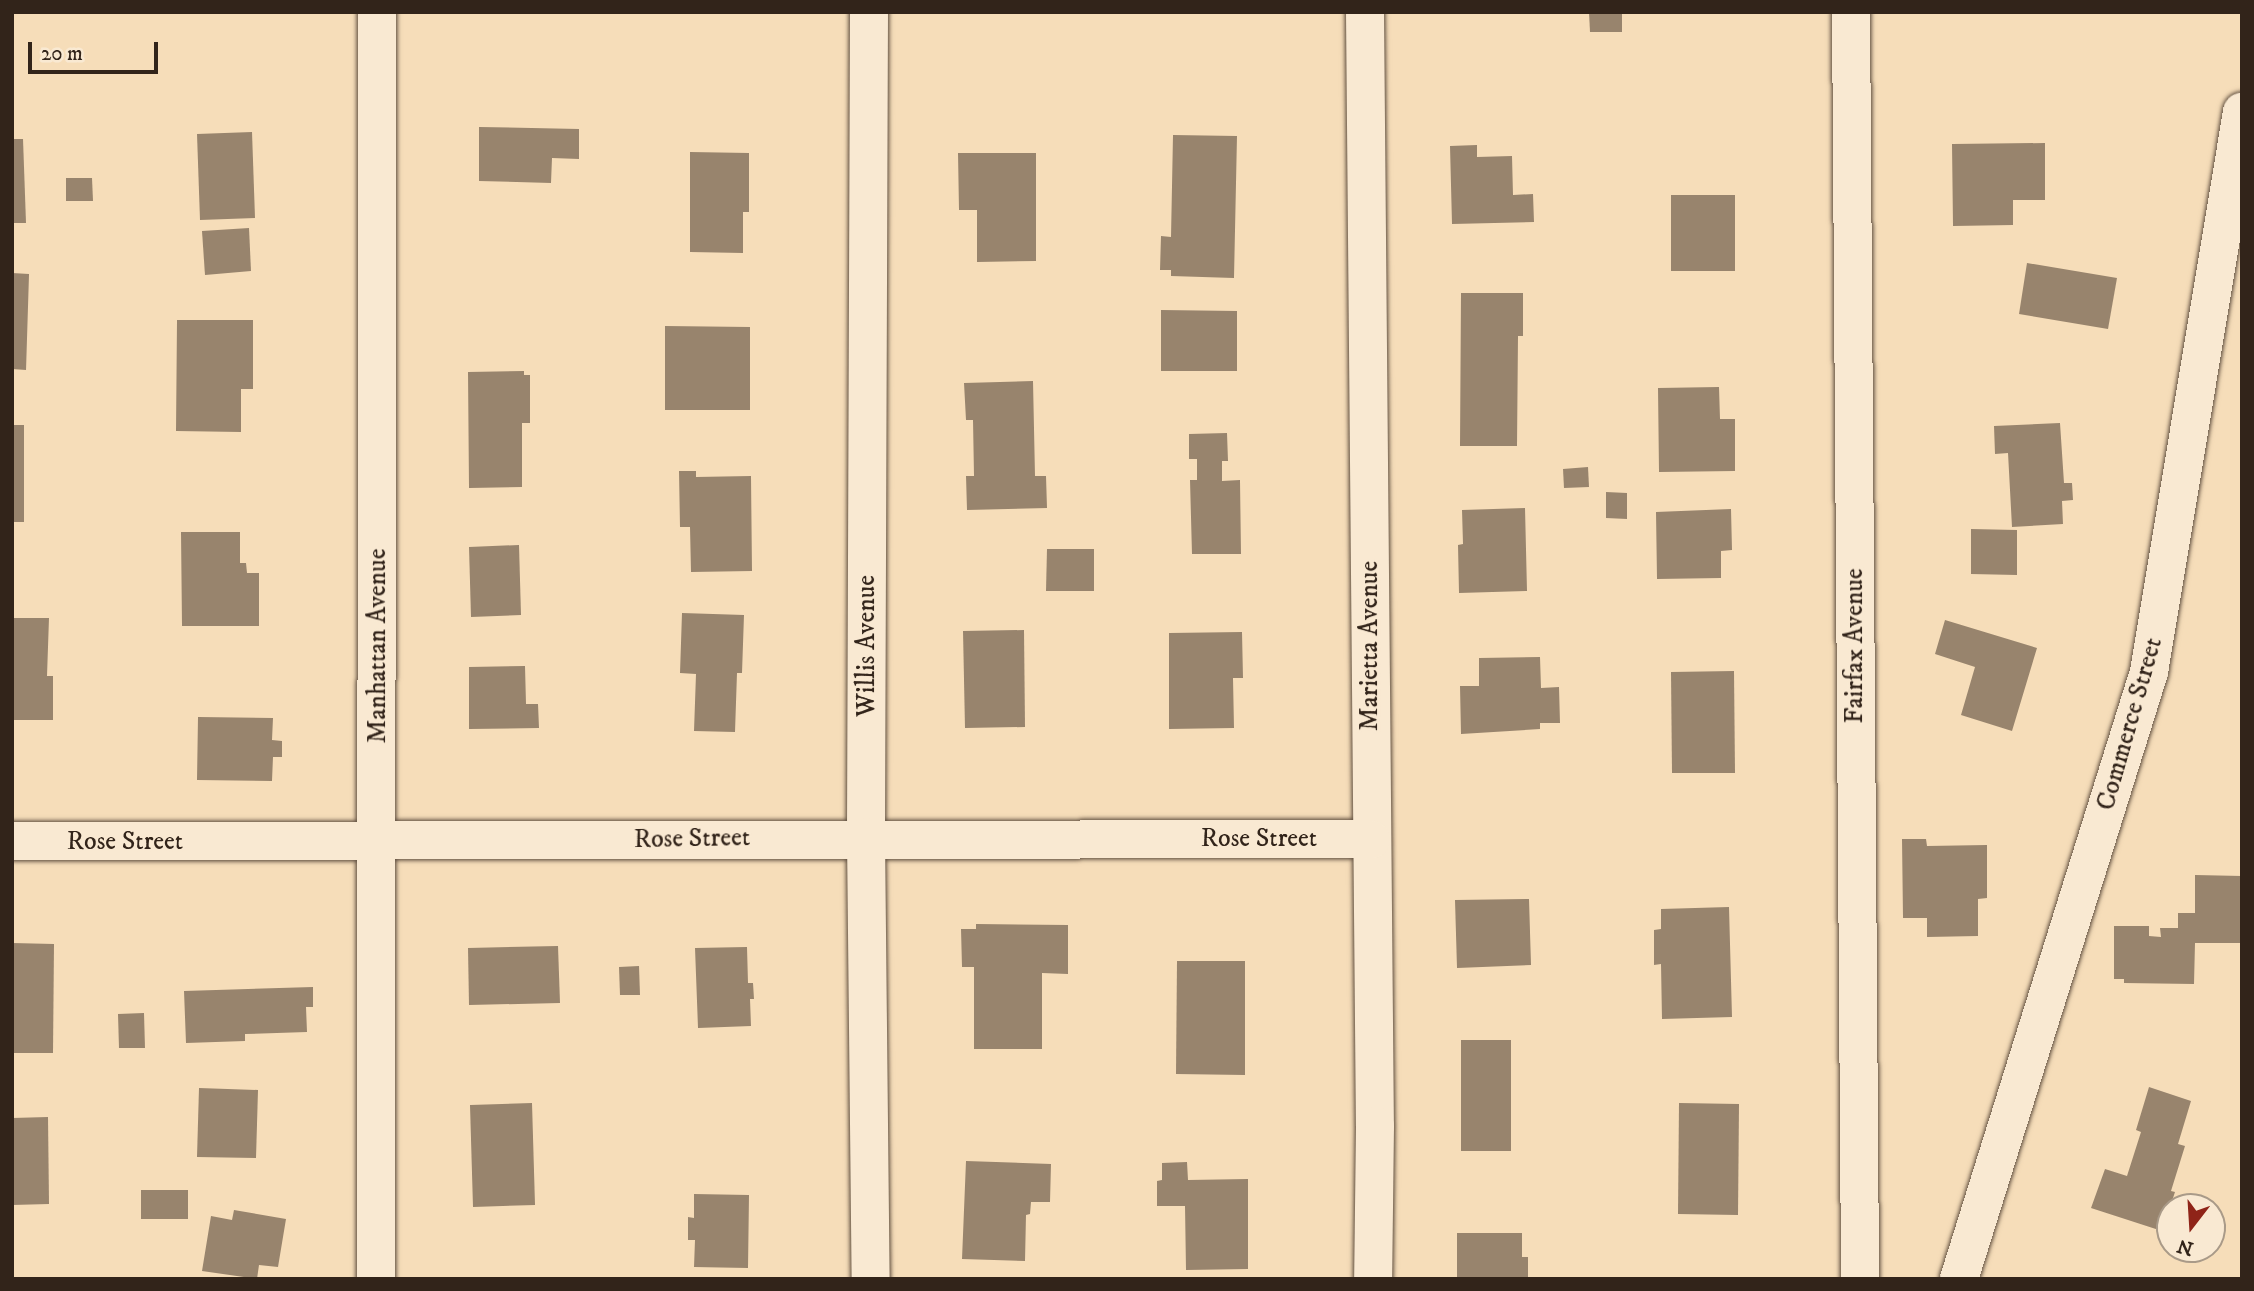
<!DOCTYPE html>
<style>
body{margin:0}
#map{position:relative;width:2254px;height:1291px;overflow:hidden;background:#f6ddb9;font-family:"IM FELL DW Pica",serif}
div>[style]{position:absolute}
.building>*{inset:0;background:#98846d}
.roads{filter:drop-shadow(0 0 2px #635242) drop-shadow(0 0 2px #635242)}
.minor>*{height:38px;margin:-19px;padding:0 19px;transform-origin:19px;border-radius:19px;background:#f9e9d2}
.tertiary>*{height:38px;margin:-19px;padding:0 19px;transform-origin:19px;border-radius:19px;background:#f9e9d2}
span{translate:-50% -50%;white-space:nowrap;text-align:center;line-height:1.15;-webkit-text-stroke:5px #f9e9d2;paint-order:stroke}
.street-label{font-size:26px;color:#32241a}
.frame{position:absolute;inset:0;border:14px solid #32241a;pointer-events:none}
.north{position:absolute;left:2156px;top:1193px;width:70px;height:70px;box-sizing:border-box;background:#f9e9d2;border:2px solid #a99a88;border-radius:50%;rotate:197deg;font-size:19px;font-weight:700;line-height:28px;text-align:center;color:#32241a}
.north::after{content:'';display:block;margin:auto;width:24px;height:32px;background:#8f2418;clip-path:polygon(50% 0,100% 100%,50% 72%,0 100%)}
.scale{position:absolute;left:28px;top:42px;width:130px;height:32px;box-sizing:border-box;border:4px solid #32241a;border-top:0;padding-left:9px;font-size:21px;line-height:24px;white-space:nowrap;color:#32241a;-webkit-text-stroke:5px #f9e9d2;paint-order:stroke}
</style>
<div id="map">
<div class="building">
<div style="clip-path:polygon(1589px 12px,1622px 12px,1622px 32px,1590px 32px)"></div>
<div style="clip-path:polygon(479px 127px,579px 129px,579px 159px,552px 158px,551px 183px,479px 181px)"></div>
<div style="clip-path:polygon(252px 132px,255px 218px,200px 220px,197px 134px)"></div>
<div style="clip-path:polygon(1173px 135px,1237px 136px,1234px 278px,1171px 276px,1171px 270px,1160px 270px,1161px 236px,1171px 237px)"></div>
<div style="clip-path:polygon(12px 139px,23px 139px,26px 223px,12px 223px)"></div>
<div style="clip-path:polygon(2045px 143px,2045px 200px,2013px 200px,2013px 225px,1953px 226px,1952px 144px)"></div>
<div style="clip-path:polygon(1477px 145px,1477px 157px,1512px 156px,1513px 195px,1533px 194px,1534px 222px,1452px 224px,1450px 146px)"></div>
<div style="clip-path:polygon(690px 152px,749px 153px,749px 212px,743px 212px,743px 253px,690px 252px)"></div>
<div style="clip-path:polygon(958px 153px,1036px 153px,1036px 261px,977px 262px,977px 210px,959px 210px)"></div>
<div style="clip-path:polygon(66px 178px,92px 178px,93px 201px,66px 201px)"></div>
<div style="clip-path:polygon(1671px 195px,1735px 195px,1735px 271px,1671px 271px)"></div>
<div style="clip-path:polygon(249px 228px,251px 271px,205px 275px,202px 231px)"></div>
<div style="clip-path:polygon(2027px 263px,2117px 278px,2108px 329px,2019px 314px)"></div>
<div style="clip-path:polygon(12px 273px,29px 274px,26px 370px,12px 369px)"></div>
<div style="clip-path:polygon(1461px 293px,1523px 293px,1523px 336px,1518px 336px,1517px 446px,1460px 446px)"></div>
<div style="clip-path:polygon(1161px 310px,1237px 311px,1237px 371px,1161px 371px)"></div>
<div style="clip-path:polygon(177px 320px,253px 320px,253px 389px,241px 389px,241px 432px,176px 431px)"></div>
<div style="clip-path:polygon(665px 326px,750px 327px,750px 410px,665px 410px)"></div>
<div style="clip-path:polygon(524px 371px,524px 375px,530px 375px,530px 423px,522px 423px,522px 487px,469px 488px,468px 372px)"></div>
<div style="clip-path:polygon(1033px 381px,1035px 476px,1046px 476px,1047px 508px,967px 510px,966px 476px,974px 476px,973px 420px,966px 420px,964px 383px)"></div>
<div style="clip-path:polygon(1719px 387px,1720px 419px,1735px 419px,1735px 471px,1659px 472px,1658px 388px)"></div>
<div style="clip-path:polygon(2060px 423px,2064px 483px,2072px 483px,2073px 500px,2062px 501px,2063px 524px,2012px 527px,2008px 453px,1995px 454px,1994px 426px)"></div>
<div style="clip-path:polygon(12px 425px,24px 425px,24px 522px,12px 522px)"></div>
<div style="clip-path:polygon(1227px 433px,1228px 461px,1222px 461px,1222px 481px,1240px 480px,1241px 554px,1192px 554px,1190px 480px,1197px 480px,1197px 459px,1189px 459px,1189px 434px)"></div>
<div style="clip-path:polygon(1588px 467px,1589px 487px,1564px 488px,1563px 469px)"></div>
<div style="clip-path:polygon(679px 471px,696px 471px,696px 477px,751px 476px,752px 571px,691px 572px,690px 527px,680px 527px)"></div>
<div style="clip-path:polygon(1606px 492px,1627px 493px,1627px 519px,1606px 518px)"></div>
<div style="clip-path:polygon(1525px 508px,1527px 591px,1459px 593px,1458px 545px,1463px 544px,1462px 510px)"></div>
<div style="clip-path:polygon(1731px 509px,1732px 550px,1721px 551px,1721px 578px,1657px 579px,1656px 512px)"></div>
<div style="clip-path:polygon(1971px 529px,2017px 530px,2017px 575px,1971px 574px)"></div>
<div style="clip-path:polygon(181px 532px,240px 532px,240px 563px,246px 563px,247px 573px,259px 573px,259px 626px,182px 626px)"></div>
<div style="clip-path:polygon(519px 545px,521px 615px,471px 617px,469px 547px)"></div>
<div style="clip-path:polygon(1047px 549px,1094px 549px,1094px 591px,1046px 591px)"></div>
<div style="clip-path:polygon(682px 613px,744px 615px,742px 673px,737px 673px,735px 732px,694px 731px,696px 674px,680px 673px)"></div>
<div style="clip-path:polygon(12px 618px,49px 618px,47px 676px,53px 676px,53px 720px,12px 720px)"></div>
<div style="clip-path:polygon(1945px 620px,2037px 648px,2012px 731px,1961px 715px,1975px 667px,1935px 654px)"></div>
<div style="clip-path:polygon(1024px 630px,1025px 727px,965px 728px,963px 631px)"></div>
<div style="clip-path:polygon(1242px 632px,1243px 678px,1233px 678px,1234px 728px,1169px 729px,1169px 633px)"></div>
<div style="clip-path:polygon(1540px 657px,1541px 688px,1559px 687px,1560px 723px,1540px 723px,1540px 729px,1461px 734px,1460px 686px,1479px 686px,1479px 658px)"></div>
<div style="clip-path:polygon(525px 666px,526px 704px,538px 704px,539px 728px,469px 729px,469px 667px)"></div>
<div style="clip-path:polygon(1734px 671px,1735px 773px,1672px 773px,1671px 672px)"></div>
<div style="clip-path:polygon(198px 717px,273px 718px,272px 740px,282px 741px,282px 757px,273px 757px,272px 781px,197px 780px)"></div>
<div style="clip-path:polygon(1902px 839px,1926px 839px,1927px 846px,1987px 845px,1987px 898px,1978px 899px,1978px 936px,1927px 937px,1927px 918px,1903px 918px)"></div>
<div style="clip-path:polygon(2195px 875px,2242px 876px,2242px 943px,2195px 943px,2194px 984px,2124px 983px,2124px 979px,2114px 979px,2114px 926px,2149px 926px,2149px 936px,2161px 937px,2160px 928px,2178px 928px,2178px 913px,2195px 913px)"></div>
<div style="clip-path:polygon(1529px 899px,1531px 965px,1457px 968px,1455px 900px)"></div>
<div style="clip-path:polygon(1729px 907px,1732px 1017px,1662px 1019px,1661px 964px,1654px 965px,1654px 930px,1661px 929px,1661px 909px)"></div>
<div style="clip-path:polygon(976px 924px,1068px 925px,1068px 974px,1042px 973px,1042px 1049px,974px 1049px,974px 967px,962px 967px,961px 929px,976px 929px)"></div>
<div style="clip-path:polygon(12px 943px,54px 944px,53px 1053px,12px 1053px)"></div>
<div style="clip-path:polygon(558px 946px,560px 1003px,469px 1005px,468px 948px)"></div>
<div style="clip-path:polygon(747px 947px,748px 983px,753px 983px,754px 999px,750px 999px,751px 1026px,698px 1028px,695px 948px)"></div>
<div style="clip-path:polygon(1177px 961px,1245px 961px,1245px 1075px,1176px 1074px)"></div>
<div style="clip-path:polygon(639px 966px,640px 995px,620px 995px,619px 967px)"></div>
<div style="clip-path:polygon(313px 987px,313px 1007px,306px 1007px,307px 1032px,245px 1034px,245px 1041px,186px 1043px,184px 991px)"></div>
<div style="clip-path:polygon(144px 1013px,145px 1048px,119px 1048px,118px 1014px)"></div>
<div style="clip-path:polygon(1461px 1040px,1511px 1040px,1511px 1151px,1461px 1151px)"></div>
<div style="clip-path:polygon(2149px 1087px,2191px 1101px,2178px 1144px,2185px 1146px,2171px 1191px,2175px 1192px,2162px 1231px,2091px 1208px,2105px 1169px,2127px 1176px,2141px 1132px,2136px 1130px)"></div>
<div style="clip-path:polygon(199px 1088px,258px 1090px,256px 1158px,197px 1157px)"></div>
<div style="clip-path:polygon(532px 1103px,535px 1205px,473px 1207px,470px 1105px)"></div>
<div style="clip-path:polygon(1679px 1103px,1739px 1104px,1738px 1215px,1678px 1214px)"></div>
<div style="clip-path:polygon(48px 1117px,49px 1204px,12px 1205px,12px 1118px)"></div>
<div style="clip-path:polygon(966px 1161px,1051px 1164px,1050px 1202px,1031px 1202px,1030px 1214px,1026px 1215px,1025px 1261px,962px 1259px)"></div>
<div style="clip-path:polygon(1187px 1162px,1188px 1180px,1248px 1179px,1248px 1269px,1186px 1270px,1185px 1206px,1157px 1206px,1157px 1181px,1162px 1180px,1162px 1163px)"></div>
<div style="clip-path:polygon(141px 1190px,188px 1190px,188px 1219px,141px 1219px)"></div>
<div style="clip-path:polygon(694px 1194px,749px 1195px,748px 1268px,694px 1267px,695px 1240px,688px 1240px,688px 1217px,694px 1218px)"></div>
<div style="clip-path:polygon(234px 1210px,286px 1219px,278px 1267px,259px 1265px,257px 1279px,202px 1271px,211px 1216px,232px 1220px)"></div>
<div style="clip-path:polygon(1457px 1233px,1522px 1233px,1522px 1257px,1528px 1257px,1528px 1279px,1457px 1279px)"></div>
</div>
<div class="roads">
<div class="minor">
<div style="left:869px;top:12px;width:825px;rotate:90.21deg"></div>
<div style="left:866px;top:837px;width:442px;rotate:89.4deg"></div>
<div style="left:1365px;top:12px;width:1114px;rotate:89.49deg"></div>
<div style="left:1375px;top:1126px;width:153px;rotate:90.7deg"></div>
<div style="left:1851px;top:12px;width:1267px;rotate:89.59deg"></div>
<div style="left:12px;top:841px;width:1359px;rotate:-0.08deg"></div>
<div style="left:376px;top:1279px;width:1267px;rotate:-89.95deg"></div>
</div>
<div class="tertiary">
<div style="left:1959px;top:1279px;width:636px;rotate:-72.62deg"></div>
<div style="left:2149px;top:672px;width:568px;rotate:-80.57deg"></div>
</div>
</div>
<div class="street-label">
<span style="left:378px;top:646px;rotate:-90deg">Manhattan Avenue</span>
<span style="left:867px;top:646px;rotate:-90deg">Willis Avenue</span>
<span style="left:1370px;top:646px;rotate:-90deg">Marietta Avenue</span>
<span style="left:1855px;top:646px;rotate:-90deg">Fairfax Avenue</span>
<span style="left:2130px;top:724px;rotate:-74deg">Commerce Street</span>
<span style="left:692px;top:839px;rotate:-1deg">Rose Street</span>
<span style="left:1259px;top:839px">Rose Street</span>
<span style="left:125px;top:842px">Rose Street</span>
</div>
<div class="frame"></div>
<div class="north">N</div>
<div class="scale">20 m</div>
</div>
